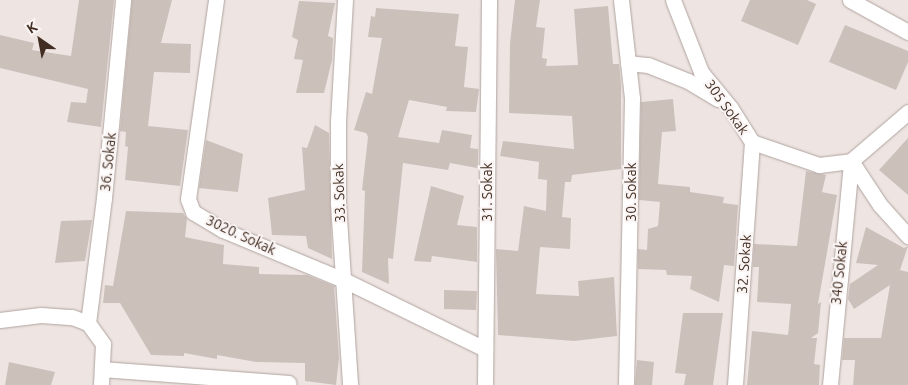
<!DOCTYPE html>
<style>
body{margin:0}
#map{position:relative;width:908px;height:385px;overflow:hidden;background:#eee5e3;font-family:Ubuntu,sans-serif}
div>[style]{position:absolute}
.building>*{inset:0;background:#ccc0bb}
.roads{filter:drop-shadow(0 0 1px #b0a39d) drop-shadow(0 0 1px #b0a39d)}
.minor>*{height:15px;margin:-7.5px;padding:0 7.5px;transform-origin:7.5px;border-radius:7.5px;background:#fff}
span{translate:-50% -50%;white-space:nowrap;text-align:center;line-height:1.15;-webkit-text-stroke:4px #faf5f4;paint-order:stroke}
.street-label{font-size:14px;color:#412d21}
.north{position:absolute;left:15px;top:15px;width:50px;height:50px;-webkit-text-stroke:4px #faf5f4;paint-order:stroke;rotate:327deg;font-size:14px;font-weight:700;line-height:20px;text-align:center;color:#412d21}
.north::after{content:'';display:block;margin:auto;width:18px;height:22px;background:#412d21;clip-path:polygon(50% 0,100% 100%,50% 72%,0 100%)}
</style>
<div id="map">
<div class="building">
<div style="clip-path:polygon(79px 0,114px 0,101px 127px,67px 122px,71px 102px,86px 103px,88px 89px,0 68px,0 35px,34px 43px,32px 50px,71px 56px)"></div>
<div style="clip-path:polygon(132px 0,172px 0,161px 43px,191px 44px,190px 73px,154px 72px,148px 126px,188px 130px,180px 186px,125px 180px,128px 147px,125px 146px,126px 132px,120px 131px)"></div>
<div style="clip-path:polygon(515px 0,540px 0,536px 27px,545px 28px,542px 58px,547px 59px,546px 66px,578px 65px,574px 9px,608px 6px,613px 64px,619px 64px,621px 84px,621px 169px,572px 175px,571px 182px,565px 182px,562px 217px,571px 218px,570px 249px,540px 247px,536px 294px,579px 296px,578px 281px,614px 277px,617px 336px,574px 341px,498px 335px,496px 249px,518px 251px,524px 206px,546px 211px,547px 180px,538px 179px,539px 162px,500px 156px,503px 141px,574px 149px,572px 116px,509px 113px,510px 43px)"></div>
<div style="clip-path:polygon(750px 0,807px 0,816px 4px,798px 45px,741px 21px)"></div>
<div style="clip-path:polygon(299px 1px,335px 3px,328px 36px,333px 38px,332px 60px,324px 93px,296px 93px,303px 60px,294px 59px,298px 40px,292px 37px)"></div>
<div style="clip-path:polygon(376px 8px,459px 14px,455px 46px,468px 47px,464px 87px,479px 89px,476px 112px,446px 111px,447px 107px,409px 100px,398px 137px,439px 143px,442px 130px,472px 135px,470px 148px,478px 149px,478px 165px,477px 168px,450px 163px,448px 170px,403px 163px,393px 259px,388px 258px,389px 284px,362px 272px,365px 191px,362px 190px,368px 137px,366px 133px,354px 130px,366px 92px,372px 94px,382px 38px,368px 37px,371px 16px,375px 17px)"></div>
<div style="clip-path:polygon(845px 25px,908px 51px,908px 62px,896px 90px,829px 62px)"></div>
<div style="clip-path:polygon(673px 99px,676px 131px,662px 132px,658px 184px,690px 187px,690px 192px,724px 197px,723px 203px,738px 205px,734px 266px,724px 265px,719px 302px,690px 289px,692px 276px,667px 275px,666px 270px,638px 269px,638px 249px,647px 250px,648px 229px,658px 226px,660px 202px,639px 200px,641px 102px)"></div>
<div style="clip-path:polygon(315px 125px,329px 133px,332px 259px,308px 248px,306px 236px,272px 235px,268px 198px,305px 190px,302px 147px,307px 148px)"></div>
<div style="clip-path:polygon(908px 138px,908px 195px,879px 170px)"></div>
<div style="clip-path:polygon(206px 140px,243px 154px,238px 192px,199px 188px)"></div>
<div style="clip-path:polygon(806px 171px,826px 175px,822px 192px,837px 195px,818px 304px,821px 302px,818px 333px,811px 338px,817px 338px,814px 364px,820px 365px,819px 385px,747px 385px,752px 331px,788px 335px,791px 304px,757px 302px,759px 267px,753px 267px,754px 244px,797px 246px)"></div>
<div style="clip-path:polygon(431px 186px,464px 196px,457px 225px,477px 227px,477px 262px,432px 256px,431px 262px,414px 261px)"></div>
<div style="clip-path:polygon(126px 211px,183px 213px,187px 219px,185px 237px,224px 245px,223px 264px,259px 267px,259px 274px,307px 275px,334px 286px,339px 358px,336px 385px,305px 381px,305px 363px,256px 362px,217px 355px,217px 359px,184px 353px,184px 356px,151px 355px,120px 303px,103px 303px,105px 285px,113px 286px)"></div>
<div style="clip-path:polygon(92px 220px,85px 261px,55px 263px,61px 221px)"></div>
<div style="clip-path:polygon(866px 227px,904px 248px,908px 246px,900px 270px,908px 272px,908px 385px,853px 385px,855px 360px,842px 360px,844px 338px,881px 338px,890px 285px,854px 309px,848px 299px,850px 284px,878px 265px,856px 263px)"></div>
<div style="clip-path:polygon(444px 290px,477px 291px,476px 310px,444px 309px)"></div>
<div style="clip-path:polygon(683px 313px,723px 313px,713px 385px,684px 385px,686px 374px,675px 373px)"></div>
<div style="clip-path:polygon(637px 360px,654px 362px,652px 385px,635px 385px)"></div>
<div style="clip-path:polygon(9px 362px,55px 372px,51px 385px,5px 385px)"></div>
</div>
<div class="roads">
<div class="minor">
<div style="left:216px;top:0;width:201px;rotate:98deg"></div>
<div style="left:188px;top:199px;width:14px;rotate:69deg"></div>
<div style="left:193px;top:212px;width:35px;rotate:31deg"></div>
<div style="left:223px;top:230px;width:131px;rotate:22.5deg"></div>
<div style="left:344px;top:280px;width:157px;rotate:26.1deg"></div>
<div style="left:345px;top:0;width:123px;rotate:93.3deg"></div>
<div style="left:338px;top:123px;width:80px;rotate:90deg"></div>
<div style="left:338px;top:203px;width:182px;rotate:86.2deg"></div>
<div style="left:621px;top:0;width:99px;rotate:83.6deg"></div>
<div style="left:632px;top:98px;width:287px;rotate:91.2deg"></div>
<div style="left:673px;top:0;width:77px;rotate:68.7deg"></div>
<div style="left:701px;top:72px;width:45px;rotate:50.4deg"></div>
<div style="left:730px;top:107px;width:41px;rotate:57.8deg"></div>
<div style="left:752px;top:142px;width:71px;rotate:18.9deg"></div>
<div style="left:819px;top:165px;width:32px;rotate:-7deg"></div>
<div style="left:850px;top:0;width:66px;rotate:28.9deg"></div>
<div style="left:628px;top:63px;width:20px;rotate:6deg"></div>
<div style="left:648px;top:65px;width:43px;rotate:21.8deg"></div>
<div style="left:688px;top:81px;width:35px;rotate:31deg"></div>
<div style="left:851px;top:161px;width:53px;rotate:56.6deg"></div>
<div style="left:880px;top:205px;width:42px;rotate:47.9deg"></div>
<div style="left:851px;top:161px;width:75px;rotate:-40.7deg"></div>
<div style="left:0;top:320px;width:41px;rotate:-7deg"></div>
<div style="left:41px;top:315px;width:31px;rotate:4deg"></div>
<div style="left:72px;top:317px;width:17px;rotate:21deg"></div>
<div style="left:88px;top:323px;width:26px;rotate:54deg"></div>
<div style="left:103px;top:344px;width:41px;rotate:92.8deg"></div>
<div style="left:88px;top:323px;width:126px;rotate:-82.7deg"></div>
<div style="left:104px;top:198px;width:199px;rotate:-84.5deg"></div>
<div style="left:102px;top:369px;width:187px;rotate:4.3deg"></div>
<div style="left:485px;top:385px;width:385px;rotate:-89.4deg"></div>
<div style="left:735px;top:385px;width:244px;rotate:-86deg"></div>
<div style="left:830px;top:385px;width:225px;rotate:-84.6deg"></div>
</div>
</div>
<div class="street-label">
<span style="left:727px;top:107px;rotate:54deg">305 Sokak</span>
<span style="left:108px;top:162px;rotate:-84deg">36. Sokak</span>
<span style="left:487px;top:192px;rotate:-90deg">31. Sokak</span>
<span style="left:631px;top:192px;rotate:-90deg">30. Sokak</span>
<span style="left:339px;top:193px;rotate:-92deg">33. Sokak</span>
<span style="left:241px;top:235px;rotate:25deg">3020. Sokak</span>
<span style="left:744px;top:264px;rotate:-86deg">32. Sokak</span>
<span style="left:839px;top:273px;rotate:-84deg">340 Sokak</span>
</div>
<div class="north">K</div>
</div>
